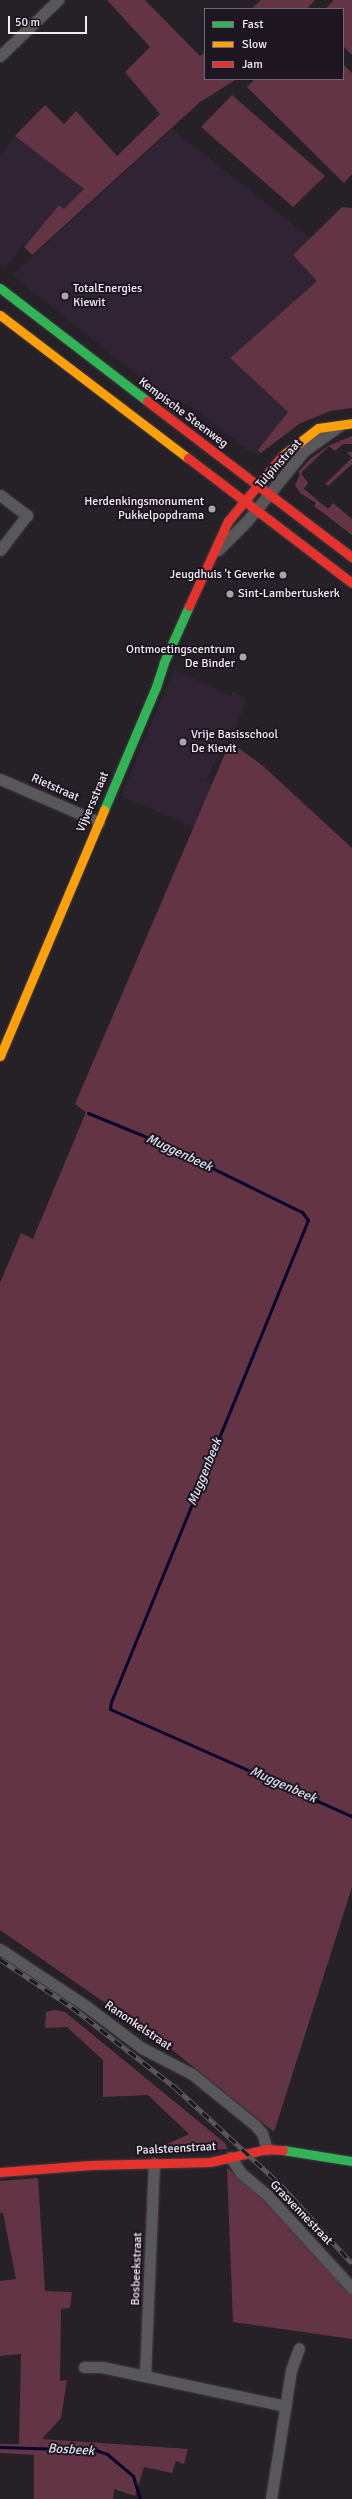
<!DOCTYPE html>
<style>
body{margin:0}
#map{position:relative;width:352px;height:2499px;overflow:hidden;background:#262127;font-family:Signika,sans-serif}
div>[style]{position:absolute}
.built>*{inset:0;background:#302434}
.green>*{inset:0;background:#623444}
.stream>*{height:3px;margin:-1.5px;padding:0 1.5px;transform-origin:1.5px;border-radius:1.5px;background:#07052e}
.roads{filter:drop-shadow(0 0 1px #413e43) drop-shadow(0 0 1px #413e43)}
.street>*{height:11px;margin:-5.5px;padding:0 5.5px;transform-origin:5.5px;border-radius:5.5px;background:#58575a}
.fast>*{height:9px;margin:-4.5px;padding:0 4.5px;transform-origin:4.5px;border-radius:4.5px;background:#30b455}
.slow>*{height:9px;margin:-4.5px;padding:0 4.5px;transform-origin:4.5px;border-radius:4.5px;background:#ff9f0a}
.jam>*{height:9px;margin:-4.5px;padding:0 4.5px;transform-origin:4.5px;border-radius:4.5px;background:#e5322d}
.rail>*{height:4.5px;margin-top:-2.25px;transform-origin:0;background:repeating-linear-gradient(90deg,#1d1520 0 9px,#5c595d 0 18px);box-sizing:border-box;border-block:1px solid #5c595d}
.dots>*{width:11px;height:11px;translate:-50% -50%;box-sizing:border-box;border:2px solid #1d1520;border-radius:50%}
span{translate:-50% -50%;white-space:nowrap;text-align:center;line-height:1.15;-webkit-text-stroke:4px #1d1520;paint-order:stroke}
.poi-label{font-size:12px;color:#f0eaf3}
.left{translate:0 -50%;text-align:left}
.right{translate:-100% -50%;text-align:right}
.street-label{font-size:12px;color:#f0eaf3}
.water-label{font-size:13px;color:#dbe0f1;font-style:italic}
.legend{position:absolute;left:204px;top:8px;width:140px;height:72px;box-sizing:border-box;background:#1d1520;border:1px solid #716a74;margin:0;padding:5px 7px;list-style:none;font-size:12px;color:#f0eaf3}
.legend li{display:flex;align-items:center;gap:8px;height:20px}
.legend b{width:20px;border:1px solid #716a74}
.scale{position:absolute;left:8px;top:16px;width:79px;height:18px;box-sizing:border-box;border:2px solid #f0eaf3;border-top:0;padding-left:5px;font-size:12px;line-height:14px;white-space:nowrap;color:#f0eaf3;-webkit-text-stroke:3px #1d1520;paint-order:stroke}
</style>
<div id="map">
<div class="built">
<div style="clip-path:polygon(172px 129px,310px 238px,293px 255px,317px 281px,230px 358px,288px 412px,259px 450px,261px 453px,257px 455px,250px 452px,195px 409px,159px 392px,12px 275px)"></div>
<div style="clip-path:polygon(15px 136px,84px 189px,64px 209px,59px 205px,4px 268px,0 265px,0 156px)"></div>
<div style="clip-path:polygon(174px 670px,231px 696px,233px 691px,247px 699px,234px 731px,230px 729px,206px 781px,213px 785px,194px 827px,121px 796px)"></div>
</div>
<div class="green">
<div style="clip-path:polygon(107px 0,145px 0,200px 56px,205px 52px,205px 79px,237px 79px,200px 102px,32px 255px,24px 247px,59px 205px,64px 209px,84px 189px,15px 136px,45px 105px,64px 124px,76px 111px,117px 156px,160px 114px,125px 72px,150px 47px)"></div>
<div style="clip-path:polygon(261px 0,315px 0,307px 9px,251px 9px)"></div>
<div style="clip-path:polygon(334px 0,352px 0,352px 55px,343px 46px,343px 9px,325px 9px)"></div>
<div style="clip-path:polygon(343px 64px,352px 73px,352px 174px,344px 183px,247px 87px,255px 79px,343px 79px)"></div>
<div style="clip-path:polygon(232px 95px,325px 176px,293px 207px,201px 127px)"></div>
<div style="clip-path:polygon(342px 207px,352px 208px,352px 408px,330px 411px,299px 424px,261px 453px,258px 450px,288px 412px,230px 358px,317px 281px,293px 255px)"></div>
<div style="clip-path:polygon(352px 436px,352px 444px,343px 444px,335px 451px,329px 446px,301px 473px,308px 483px,304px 489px,328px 509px,333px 503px,352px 519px,352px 535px,314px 506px,316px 503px,300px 493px,295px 485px,300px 474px,298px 472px,310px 459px,328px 446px)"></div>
<div style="clip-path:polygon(347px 452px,352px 452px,352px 464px,328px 486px,325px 484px,352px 458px)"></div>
<div style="clip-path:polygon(230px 742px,262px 765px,352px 848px,352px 1887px,274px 2132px,170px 2048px,0 1930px,0 1283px,21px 1233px,33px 1239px,86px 1112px,75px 1104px)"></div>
<div style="clip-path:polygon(54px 2010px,65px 2012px,225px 2143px,228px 2149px,167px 2153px,167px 2144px,189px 2134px,148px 2095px,103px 2097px,103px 2060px,67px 2027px,45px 2028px,46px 2012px)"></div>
<div style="clip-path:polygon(227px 2168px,245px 2180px,352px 2293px,352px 2339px,233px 2322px)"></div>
<div style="clip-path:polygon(38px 2178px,45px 2291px,72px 2292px,70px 2308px,61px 2309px,60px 2381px,67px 2380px,61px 2418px,42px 2439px,188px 2449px,184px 2464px,176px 2461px,172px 2473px,144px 2467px,135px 2496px,114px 2489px,113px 2499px,34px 2499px,34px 2455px,0 2453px,0 2444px,19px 2444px,21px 2354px,0 2356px,0 2281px,16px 2279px,3px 2213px,0 2213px,0 2181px)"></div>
</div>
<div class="stream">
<div style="left:88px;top:1113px;width:79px;rotate:22.3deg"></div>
<div style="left:161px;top:1143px;width:157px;rotate:26.1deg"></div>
<div style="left:302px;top:1212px;width:10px;rotate:53deg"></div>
<div style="left:308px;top:1220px;width:521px;rotate:112.23deg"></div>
<div style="left:111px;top:1702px;width:7px;rotate:98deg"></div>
<div style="left:110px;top:1709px;width:265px;rotate:23.9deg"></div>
<div style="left:0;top:2447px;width:96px;rotate:1.8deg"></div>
<div style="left:96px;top:2450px;width:12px;rotate:20deg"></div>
<div style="left:107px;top:2454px;width:34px;rotate:40deg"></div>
<div style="left:133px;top:2476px;width:24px;rotate:73deg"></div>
</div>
<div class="roads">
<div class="street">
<div style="left:0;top:56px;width:81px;rotate:-44deg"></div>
<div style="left:0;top:495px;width:34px;rotate:37deg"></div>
<div style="left:27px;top:515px;width:44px;rotate:127.6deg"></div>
<div style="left:218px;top:550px;width:41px;rotate:-45deg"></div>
<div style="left:247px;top:521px;width:90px;rotate:-50.8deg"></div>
<div style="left:304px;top:451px;width:43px;rotate:-35.5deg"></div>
<div style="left:0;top:779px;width:108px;rotate:23.5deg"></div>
<div style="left:0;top:1949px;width:103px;rotate:33.5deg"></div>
<div style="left:86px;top:2006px;width:70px;rotate:36.9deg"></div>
<div style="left:142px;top:2048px;width:56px;rotate:27.5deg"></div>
<div style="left:192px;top:2074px;width:81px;rotate:39deg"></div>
<div style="left:255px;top:2125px;width:11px;rotate:49deg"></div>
<div style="left:262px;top:2133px;width:17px;rotate:73deg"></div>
<div style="left:230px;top:2157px;width:19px;rotate:55deg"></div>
<div style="left:241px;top:2173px;width:35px;rotate:40deg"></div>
<div style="left:268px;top:2196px;width:125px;rotate:47.6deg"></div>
<div style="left:84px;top:2367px;width:18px"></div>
<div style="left:102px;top:2367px;width:188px;rotate:12deg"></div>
<div style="left:145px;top:2376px;width:213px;rotate:-87.6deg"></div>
<div style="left:271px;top:2499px;width:131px;rotate:-81.2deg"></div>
<div style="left:291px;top:2370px;width:23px;rotate:-70deg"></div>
</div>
<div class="fast">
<div style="left:0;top:288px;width:185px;rotate:37.5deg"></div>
<div style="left:104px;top:810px;width:134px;rotate:-67.1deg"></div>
<div style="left:156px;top:687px;width:26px;rotate:-72deg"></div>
<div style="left:164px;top:662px;width:61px;rotate:-65.9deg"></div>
<div style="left:283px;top:2150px;width:70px;rotate:9.1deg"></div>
</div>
<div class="slow">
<div style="left:0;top:315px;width:236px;rotate:37.3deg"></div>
<div style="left:283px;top:455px;width:44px;rotate:-37.6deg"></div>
<div style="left:318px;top:428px;width:34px;rotate:-8deg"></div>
<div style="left:0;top:1056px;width:267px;rotate:-67.1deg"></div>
</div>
<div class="jam">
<div style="left:147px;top:401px;width:258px;rotate:37.3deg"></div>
<div style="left:188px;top:458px;width:206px;rotate:37.3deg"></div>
<div style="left:189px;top:606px;width:94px;rotate:-65.4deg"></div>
<div style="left:228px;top:521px;width:86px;rotate:-50.2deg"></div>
<div style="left:0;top:2172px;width:91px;rotate:-4.4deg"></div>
<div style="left:91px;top:2165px;width:119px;rotate:-1.4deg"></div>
<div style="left:210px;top:2162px;width:58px;rotate:-12.8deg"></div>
<div style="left:267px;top:2149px;width:16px;rotate:4deg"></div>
</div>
</div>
<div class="rail">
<div style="left:0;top:1959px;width:87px;rotate:33.7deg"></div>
<div style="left:72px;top:2007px;width:132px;rotate:37.9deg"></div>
<div style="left:176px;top:2088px;width:142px;rotate:42.7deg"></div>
<div style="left:280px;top:2184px;width:107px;rotate:47.7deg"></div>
</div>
<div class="dots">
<div style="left:65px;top:296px;background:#a9a4ac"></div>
<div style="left:212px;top:509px;background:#a9a4ac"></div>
<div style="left:283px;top:575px;background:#a9a4ac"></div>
<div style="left:230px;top:594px;background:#a9a4ac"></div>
<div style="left:243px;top:657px;background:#a9a4ac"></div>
<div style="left:183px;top:742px;background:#a9a4ac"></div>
</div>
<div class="poi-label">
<span class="left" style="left:73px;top:296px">TotalEnergies<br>Kiewit</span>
<span class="right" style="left:204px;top:509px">Herdenkingsmonument<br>Pukkelpopdrama</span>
<span class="right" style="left:275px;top:575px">Jeugdhuis 't Geverke</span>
<span class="left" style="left:238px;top:594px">Sint-Lambertuskerk</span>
<span class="right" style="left:235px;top:657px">Ontmoetingscentrum<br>De Binder</span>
<span class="left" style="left:191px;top:742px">Vrije Basisschool<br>De Kievit</span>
</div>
<div class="street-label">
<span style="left:183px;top:413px;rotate:37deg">Kempische Steenweg</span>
<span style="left:279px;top:464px;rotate:-48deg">Tulpinstraat</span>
<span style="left:55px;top:788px;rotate:24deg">Rietstraat</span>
<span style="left:93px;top:802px;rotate:-67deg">Vijversstraat</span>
<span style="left:138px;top:2026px;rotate:34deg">Ranonkelstraat</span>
<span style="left:176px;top:2149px;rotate:-3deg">Paalsteenstraat</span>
<span style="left:301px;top:2213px;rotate:46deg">Grasvennestraat</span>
<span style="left:137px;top:2269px;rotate:-88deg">Bosbeekstraat</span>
</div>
<div class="water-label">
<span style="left:179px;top:1153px;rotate:25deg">Muggenbeek</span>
<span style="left:205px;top:1472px;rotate:-68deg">Muggenbeek</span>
<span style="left:283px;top:1785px;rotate:24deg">Muggenbeek</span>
<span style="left:71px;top:2450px;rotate:3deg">Bosbeek</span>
</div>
<ul class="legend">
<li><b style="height:5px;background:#30b455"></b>Fast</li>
<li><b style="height:5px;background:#ff9f0a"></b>Slow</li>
<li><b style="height:5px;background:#e5322d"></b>Jam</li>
</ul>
<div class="scale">50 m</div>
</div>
